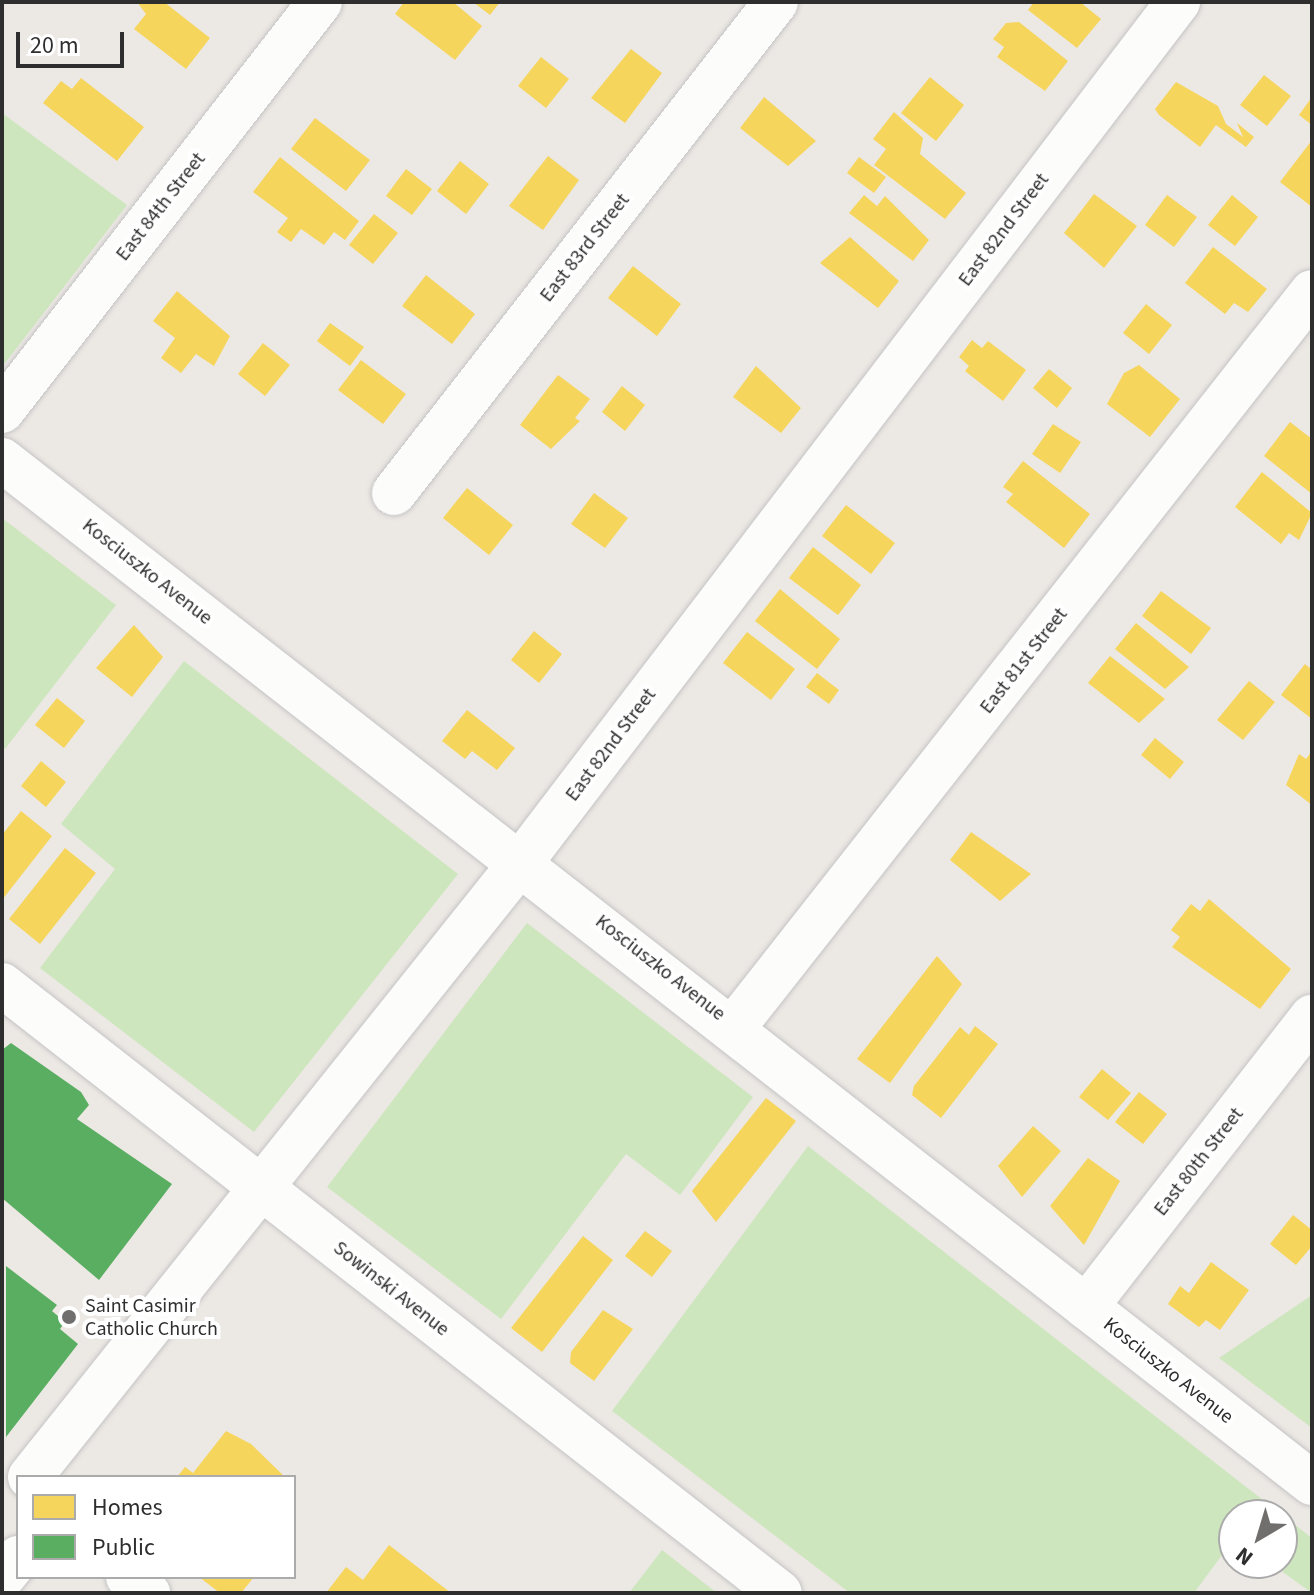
<!DOCTYPE html>
<style>
body{margin:0}
#map{position:relative;width:1314px;height:1595px;overflow:hidden;background:#ece8e4;font-family:"Source Sans 3",sans-serif}
div>[style]{position:absolute}
.green>*{inset:0;background:#cee6be}
.homes>*{inset:0;background:#f6d55c}
.public>*{inset:0;background:#5aae61}
.roads{filter:drop-shadow(0 0 2px #c5c4c5) drop-shadow(0 0 2px #c5c4c5)}
.minor>*{height:44px;margin:-22px;padding:0 22px;transform-origin:22px;border-radius:22px;background:#fcfcfb}
.dots>*{width:22px;height:22px;translate:-50% -50%;box-sizing:border-box;border:4px solid #fff;border-radius:50%}
span{translate:-50% -50%;white-space:nowrap;text-align:center;line-height:1.15;-webkit-text-stroke:8px #fff;paint-order:stroke}
.street-label{font-size:20px;color:#2e2e2e}
.poi-label{font-size:20px;color:#2e2e2e}
.left{translate:0 -50%;text-align:left}
.frame{position:absolute;inset:0;border:4px solid #2e2e2e;pointer-events:none}
.legend{position:absolute;left:16px;top:1475px;width:280px;height:104px;box-sizing:border-box;background:#fff;border:2px solid #ababab;margin:0;padding:10px 14px;list-style:none;font-size:24px;color:#2e2e2e}
.legend li{display:flex;align-items:center;gap:16px;height:40px}
.legend b{width:40px;border:2px solid #ababab}
.north{position:absolute;left:1218px;top:1499px;width:80px;height:80px;box-sizing:border-box;background:#fff;border:2px solid #ababab;border-radius:50%;rotate:218deg;font-size:22px;font-weight:700;line-height:32px;text-align:center;color:#2e2e2e}
.north::after{content:'';display:block;margin:auto;width:28px;height:36px;background:#706f6e;clip-path:polygon(50% 0,100% 100%,50% 72%,0 100%)}
.scale{position:absolute;left:16px;top:32px;width:108px;height:36px;box-sizing:border-box;border:4px solid #2e2e2e;border-top:0;padding-left:10px;font-size:24px;line-height:28px;white-space:nowrap;color:#2e2e2e;-webkit-text-stroke:6px #fff;paint-order:stroke}
</style>
<div id="map">
<div class="green">
<div style="clip-path:polygon(2px 113px,127px 205px,2px 367px)"></div>
<div style="clip-path:polygon(2px 518px,116px 605px,5px 749px,2px 746px)"></div>
<div style="clip-path:polygon(184px 661px,458px 874px,254px 1132px,40px 968px,115px 869px,61px 824px)"></div>
<div style="clip-path:polygon(527px 923px,753px 1097px,680px 1195px,626px 1154px,501px 1319px,327px 1187px)"></div>
<div style="clip-path:polygon(808px 1146px,1312px 1538px,1312px 1593px,1270px 1563px,1282px 1563px,1282px 1515px,1234px 1515px,1234px 1539px,1194px 1593px,850px 1593px,612px 1411px)"></div>
<div style="clip-path:polygon(1312px 1295px,1312px 1428px,1219px 1358px)"></div>
<div style="clip-path:polygon(662px 1550px,717px 1593px,629px 1593px)"></div>
</div>
<div class="homes">
<div style="clip-path:polygon(137px 2px,164px 2px,210px 38px,186px 69px,134px 29px,146px 14px)"></div>
<div style="clip-path:polygon(404px 2px,453px 2px,482px 26px,455px 60px,395px 14px)"></div>
<div style="clip-path:polygon(473px 2px,500px 2px,490px 15px)"></div>
<div style="clip-path:polygon(1034px 2px,1080px 2px,1101px 19px,1077px 48px,1028px 10px)"></div>
<div style="clip-path:polygon(1019px 22px,1068px 61px,1045px 91px,997px 57px,1004px 47px,993px 39px,1006px 23px)"></div>
<div style="clip-path:polygon(631px 49px,662px 73px,625px 123px,591px 98px)"></div>
<div style="clip-path:polygon(541px 57px,569px 79px,546px 108px,518px 86px)"></div>
<div style="clip-path:polygon(1264px 75px,1291px 96px,1267px 126px,1240px 105px)"></div>
<div style="clip-path:polygon(930px 77px,964px 105px,936px 141px,901px 113px)"></div>
<div style="clip-path:polygon(81px 78px,144px 127px,117px 161px,43px 103px,61px 81px,72px 89px)"></div>
<div style="clip-path:polygon(1176px 82px,1218px 106px,1226px 124px,1243px 137px,1237px 123px,1254px 137px,1246px 147px,1216px 125px,1200px 147px,1159px 115px,1155px 109px)"></div>
<div style="clip-path:polygon(764px 97px,816px 141px,788px 166px,740px 128px)"></div>
<div style="clip-path:polygon(1312px 97px,1312px 125px,1299px 115px)"></div>
<div style="clip-path:polygon(894px 112px,923px 138px,920px 154px,966px 193px,945px 219px,874px 165px,886px 149px,873px 139px)"></div>
<div style="clip-path:polygon(315px 118px,370px 160px,346px 191px,291px 149px)"></div>
<div style="clip-path:polygon(1312px 140px,1312px 207px,1280px 182px)"></div>
<div style="clip-path:polygon(548px 156px,579px 180px,543px 230px,509px 206px)"></div>
<div style="clip-path:polygon(280px 157px,359px 221px,345px 240px,334px 232px,324px 245px,301px 229px,291px 242px,277px 232px,288px 218px,253px 192px)"></div>
<div style="clip-path:polygon(859px 157px,886px 177px,874px 193px,847px 173px)"></div>
<div style="clip-path:polygon(460px 161px,489px 184px,466px 214px,437px 191px)"></div>
<div style="clip-path:polygon(406px 169px,432px 189px,412px 215px,386px 196px)"></div>
<div style="clip-path:polygon(1094px 194px,1137px 226px,1104px 268px,1064px 233px)"></div>
<div style="clip-path:polygon(864px 195px,877px 206px,885px 196px,929px 240px,913px 261px,849px 213px)"></div>
<div style="clip-path:polygon(1167px 195px,1197px 217px,1174px 247px,1145px 225px)"></div>
<div style="clip-path:polygon(1232px 195px,1258px 217px,1235px 246px,1208px 225px)"></div>
<div style="clip-path:polygon(374px 214px,398px 233px,373px 264px,349px 245px)"></div>
<div style="clip-path:polygon(850px 237px,899px 281px,878px 308px,820px 263px)"></div>
<div style="clip-path:polygon(1213px 247px,1267px 289px,1248px 312px,1234px 303px,1225px 314px,1185px 283px)"></div>
<div style="clip-path:polygon(633px 266px,681px 304px,657px 336px,608px 298px)"></div>
<div style="clip-path:polygon(426px 275px,475px 314px,452px 344px,402px 306px)"></div>
<div style="clip-path:polygon(177px 291px,230px 336px,214px 366px,196px 354px,181px 373px,161px 358px,175px 338px,153px 321px)"></div>
<div style="clip-path:polygon(1146px 304px,1172px 325px,1149px 354px,1123px 333px)"></div>
<div style="clip-path:polygon(330px 323px,364px 347px,350px 366px,317px 341px)"></div>
<div style="clip-path:polygon(972px 340px,982px 348px,988px 341px,1026px 370px,1003px 401px,965px 371px,969px 366px,959px 357px)"></div>
<div style="clip-path:polygon(263px 343px,290px 365px,265px 396px,238px 374px)"></div>
<div style="clip-path:polygon(361px 360px,406px 394px,383px 424px,338px 390px)"></div>
<div style="clip-path:polygon(1139px 365px,1180px 399px,1150px 437px,1107px 404px,1124px 373px)"></div>
<div style="clip-path:polygon(756px 366px,801px 408px,781px 433px,733px 397px)"></div>
<div style="clip-path:polygon(1049px 369px,1072px 388px,1057px 408px,1033px 388px)"></div>
<div style="clip-path:polygon(558px 375px,590px 399px,575px 418px,580px 421px,551px 449px,520px 425px)"></div>
<div style="clip-path:polygon(622px 386px,645px 405px,625px 431px,602px 412px)"></div>
<div style="clip-path:polygon(1290px 422px,1312px 439px,1312px 494px,1264px 456px)"></div>
<div style="clip-path:polygon(1053px 424px,1081px 442px,1060px 473px,1032px 454px)"></div>
<div style="clip-path:polygon(1023px 461px,1090px 514px,1064px 548px,1006px 502px,1013px 494px,1003px 487px)"></div>
<div style="clip-path:polygon(1262px 472px,1312px 513px,1299px 540px,1289px 533px,1281px 544px,1235px 507px)"></div>
<div style="clip-path:polygon(467px 488px,513px 525px,489px 555px,443px 518px)"></div>
<div style="clip-path:polygon(594px 493px,628px 518px,605px 548px,571px 524px)"></div>
<div style="clip-path:polygon(846px 505px,895px 543px,871px 574px,822px 536px)"></div>
<div style="clip-path:polygon(813px 547px,861px 585px,838px 615px,789px 578px)"></div>
<div style="clip-path:polygon(780px 589px,840px 639px,817px 669px,755px 621px)"></div>
<div style="clip-path:polygon(1161px 591px,1211px 628px,1191px 654px,1142px 616px)"></div>
<div style="clip-path:polygon(1136px 623px,1189px 667px,1165px 689px,1115px 649px)"></div>
<div style="clip-path:polygon(134px 625px,163px 657px,132px 697px,96px 668px)"></div>
<div style="clip-path:polygon(534px 631px,562px 654px,539px 683px,511px 660px)"></div>
<div style="clip-path:polygon(747px 632px,795px 669px,771px 700px,723px 663px)"></div>
<div style="clip-path:polygon(1110px 656px,1165px 699px,1139px 723px,1088px 683px)"></div>
<div style="clip-path:polygon(1305px 664px,1312px 670px,1312px 719px,1281px 695px)"></div>
<div style="clip-path:polygon(817px 673px,839px 690px,829px 704px,806px 687px)"></div>
<div style="clip-path:polygon(1249px 681px,1275px 702px,1243px 740px,1217px 720px)"></div>
<div style="clip-path:polygon(57px 698px,85px 721px,64px 748px,35px 725px)"></div>
<div style="clip-path:polygon(467px 710px,515px 748px,497px 770px,472px 751px,465px 759px,442px 741px)"></div>
<div style="clip-path:polygon(1155px 738px,1184px 762px,1170px 779px,1141px 755px)"></div>
<div style="clip-path:polygon(1312px 751px,1312px 805px,1286px 785px,1299px 754px,1306px 759px)"></div>
<div style="clip-path:polygon(41px 761px,66px 782px,46px 807px,21px 786px)"></div>
<div style="clip-path:polygon(21px 811px,52px 836px,2px 900px,2px 835px)"></div>
<div style="clip-path:polygon(971px 832px,1031px 874px,1000px 901px,950px 860px)"></div>
<div style="clip-path:polygon(65px 848px,96px 873px,40px 944px,9px 919px)"></div>
<div style="clip-path:polygon(1209px 899px,1291px 969px,1260px 1009px,1172px 947px,1180px 937px,1171px 930px,1191px 904px,1200px 911px)"></div>
<div style="clip-path:polygon(937px 956px,962px 984px,890px 1083px,857px 1059px)"></div>
<div style="clip-path:polygon(975px 1026px,998px 1044px,941px 1118px,912px 1095px,914px 1086px,960px 1027px,969px 1035px)"></div>
<div style="clip-path:polygon(1102px 1069px,1131px 1093px,1108px 1120px,1079px 1097px)"></div>
<div style="clip-path:polygon(1139px 1092px,1167px 1114px,1143px 1144px,1115px 1122px)"></div>
<div style="clip-path:polygon(766px 1098px,796px 1121px,716px 1222px,692px 1191px)"></div>
<div style="clip-path:polygon(1033px 1126px,1061px 1151px,1022px 1197px,998px 1166px)"></div>
<div style="clip-path:polygon(1088px 1158px,1120px 1181px,1084px 1245px,1050px 1206px)"></div>
<div style="clip-path:polygon(1293px 1215px,1312px 1230px,1312px 1246px,1296px 1265px,1270px 1244px)"></div>
<div style="clip-path:polygon(645px 1231px,672px 1251px,652px 1277px,625px 1256px)"></div>
<div style="clip-path:polygon(583px 1236px,613px 1260px,542px 1352px,511px 1328px)"></div>
<div style="clip-path:polygon(1211px 1262px,1249px 1290px,1220px 1330px,1206px 1320px,1199px 1327px,1168px 1304px,1180px 1286px,1189px 1293px)"></div>
<div style="clip-path:polygon(603px 1310px,633px 1329px,594px 1381px,570px 1363px,571px 1352px)"></div>
<div style="clip-path:polygon(226px 1431px,251px 1444px,285px 1477px,177px 1477px,185px 1467px,193px 1473px)"></div>
<div style="clip-path:polygon(389px 1545px,451px 1593px,326px 1593px,346px 1567px,363px 1580px)"></div>
<div style="clip-path:polygon(199px 1577px,254px 1577px,241px 1593px,220px 1593px)"></div>
</div>
<div class="public">
<div style="clip-path:polygon(11px 1043px,81px 1092px,89px 1105px,77px 1119px,172px 1184px,99px 1280px,2px 1198px,2px 1050px)"></div>
<div style="clip-path:polygon(6px 1266px,57px 1305px,52px 1311px,65px 1322px,60px 1329px,78px 1344px,6px 1437px)"></div>
</div>
<div class="roads">
<div class="minor">
<div style="left:2px;top:411px;width:518px;rotate:-52.13deg"></div>
<div style="left:2px;top:460px;width:1662px;rotate:37.99deg"></div>
<div style="left:394px;top:493px;width:622px;rotate:-52.12deg"></div>
<div style="left:2px;top:985px;width:987px;rotate:38.01deg"></div>
<div style="left:734px;top:1027px;width:935px;rotate:-51.82deg"></div>
<div style="left:1086px;top:1307px;width:368px;rotate:-52.1deg"></div>
<div style="left:30px;top:1477px;width:788px;rotate:-51.39deg"></div>
<div style="left:522px;top:861px;width:1081px;rotate:-52.63deg"></div>
<div style="left:128px;top:1577px;width:26px;rotate:39deg"></div>
<div style="left:2px;top:1578px;width:26px;rotate:-51deg"></div>
</div>
</div>
<div class="dots">
<div style="left:69px;top:1317px;background:#706f6e"></div>
</div>
<div class="street-label">
<span style="left:161px;top:207px;rotate:-52deg">East 84th Street</span>
<span style="left:1004px;top:230px;rotate:-53deg">East 82nd Street</span>
<span style="left:585px;top:248px;rotate:-52deg">East 83rd Street</span>
<span style="left:147px;top:572px;rotate:38deg">Kosciuszko Avenue</span>
<span style="left:1024px;top:661px;rotate:-52deg">East 81st Street</span>
<span style="left:611px;top:745px;rotate:-53deg">East 82nd Street</span>
<span style="left:660px;top:968px;rotate:38deg">Kosciuszko Avenue</span>
<span style="left:1199px;top:1162px;rotate:-52deg">East 80th Street</span>
<span style="left:391px;top:1289px;rotate:38deg">Sowinski Avenue</span>
<span style="left:1168px;top:1371px;rotate:38deg">Kosciuszko Avenue</span>
</div>
<div class="poi-label">
<span class="left" style="left:85px;top:1318px">Saint Casimir<br>Catholic Church</span>
</div>
<div class="frame"></div>
<ul class="legend">
<li><b style="height:22px;background:#f6d55c"></b>Homes</li>
<li><b style="height:22px;background:#5aae61"></b>Public</li>
</ul>
<div class="north">N</div>
<div class="scale">20 m</div>
</div>
